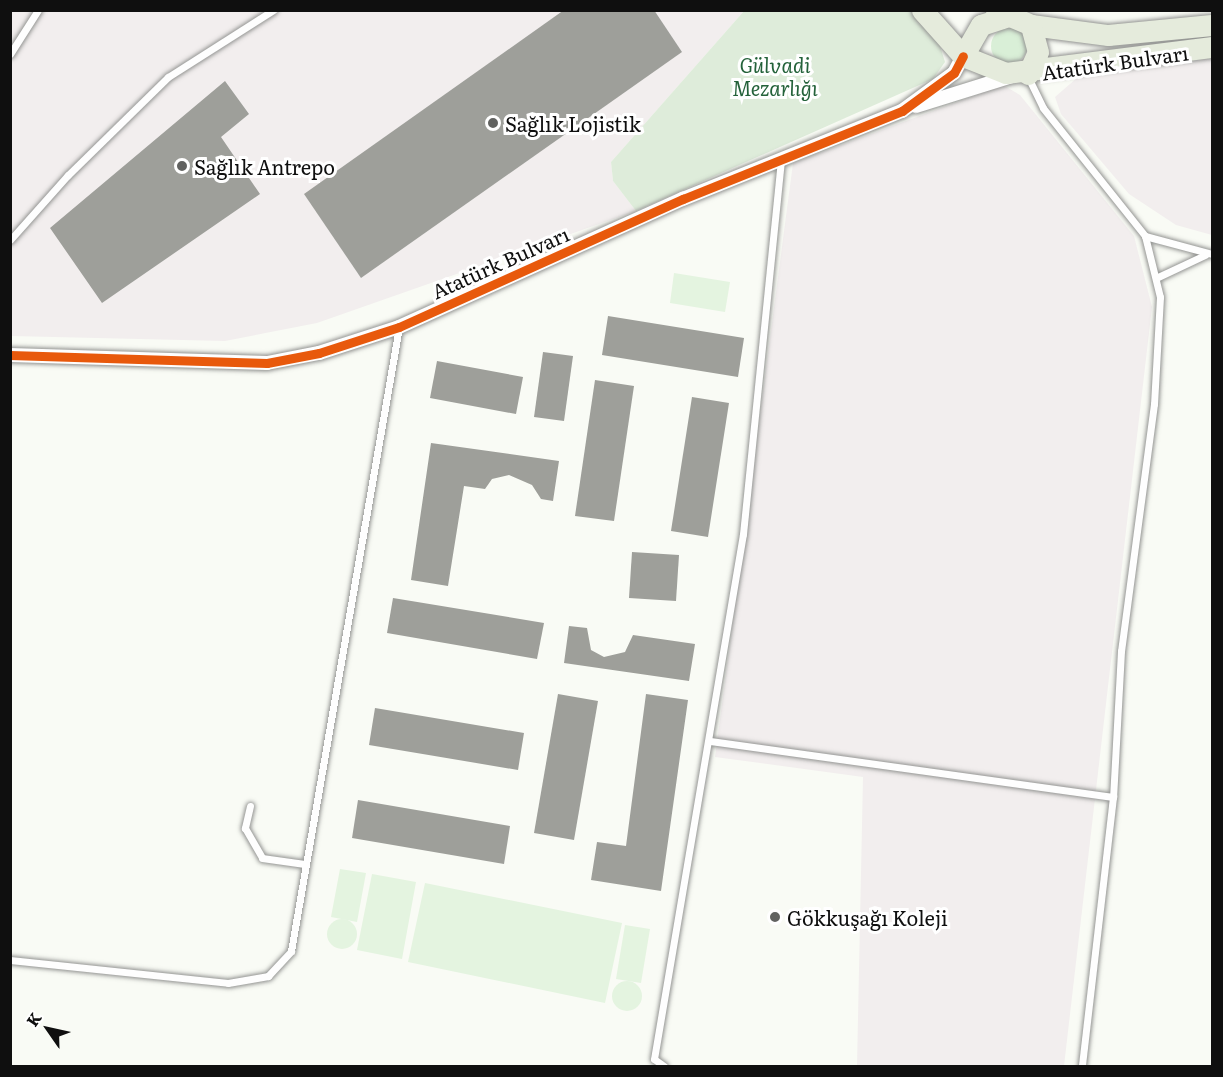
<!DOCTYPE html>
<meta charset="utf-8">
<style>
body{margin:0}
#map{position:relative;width:1223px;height:1077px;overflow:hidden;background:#f9fbf5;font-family:Literata,serif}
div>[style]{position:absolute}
.industrial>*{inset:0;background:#f2eeee}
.green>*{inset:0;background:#d9efd7}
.round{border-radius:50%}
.cemetery>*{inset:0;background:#deecda}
.pitch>*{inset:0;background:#e4f4e0}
.building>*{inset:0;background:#9e9f9a}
.roads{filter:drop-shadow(0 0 2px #949593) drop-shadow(0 0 2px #949593)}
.lane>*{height:7px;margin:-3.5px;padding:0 3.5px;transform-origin:3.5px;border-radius:3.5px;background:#fefefe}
.street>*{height:14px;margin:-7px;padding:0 7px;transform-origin:7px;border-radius:7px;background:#fefefe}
.primary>*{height:21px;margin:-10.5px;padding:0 10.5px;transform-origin:10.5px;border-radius:10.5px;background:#e5ebdc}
.cycleway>*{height:9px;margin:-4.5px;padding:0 4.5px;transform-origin:4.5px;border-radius:4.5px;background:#e8590c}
.dots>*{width:16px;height:16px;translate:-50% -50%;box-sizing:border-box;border:3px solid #fff;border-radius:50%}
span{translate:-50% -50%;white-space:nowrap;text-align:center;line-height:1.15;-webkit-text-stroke:6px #fff;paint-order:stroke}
.street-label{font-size:20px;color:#0f0f0f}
.park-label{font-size:20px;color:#24623a;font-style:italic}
.poi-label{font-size:20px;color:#0f0f0f}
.left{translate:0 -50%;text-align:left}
.frame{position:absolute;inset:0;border:12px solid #0f0f0f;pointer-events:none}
.north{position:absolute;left:18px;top:999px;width:60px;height:60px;-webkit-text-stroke:4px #fff;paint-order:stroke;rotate:304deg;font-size:16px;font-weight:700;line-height:24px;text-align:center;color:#0f0f0f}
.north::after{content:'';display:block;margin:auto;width:21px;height:27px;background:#0f0f0f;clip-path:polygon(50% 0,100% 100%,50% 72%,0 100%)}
</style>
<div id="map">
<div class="industrial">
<div style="clip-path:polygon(11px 11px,744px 11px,611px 162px,613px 181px,636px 211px,317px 323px,225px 341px,11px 336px)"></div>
<div style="clip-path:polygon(1212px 57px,1212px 235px,1176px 225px,1129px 194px,1061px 114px,1055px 97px,1078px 77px)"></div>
<div style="clip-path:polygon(1003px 85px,1020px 95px,1134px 236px,1152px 307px,1064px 1066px,857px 1066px,863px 777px,715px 757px,793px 163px)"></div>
</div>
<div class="green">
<div class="round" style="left:991px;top:28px;width:36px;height:36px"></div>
</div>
<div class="cemetery">
<div style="clip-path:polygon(744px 11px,913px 11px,940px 46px,945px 62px,933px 79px,636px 211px,613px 181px,611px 162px)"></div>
</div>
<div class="pitch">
<div style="clip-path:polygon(674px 273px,730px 282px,725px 312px,670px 303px)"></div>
<div style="clip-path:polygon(340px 869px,366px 873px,357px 922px,331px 917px)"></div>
<div style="clip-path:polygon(372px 874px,416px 882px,402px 959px,357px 950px)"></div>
<div style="clip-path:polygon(425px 883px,622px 923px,605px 1003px,408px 962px)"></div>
<div class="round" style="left:327px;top:919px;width:30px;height:30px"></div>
<div style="clip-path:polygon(625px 925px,650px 929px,641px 983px,616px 979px)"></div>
<div class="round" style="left:612px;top:981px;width:30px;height:30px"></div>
</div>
<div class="building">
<div style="clip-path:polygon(564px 10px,654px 10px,682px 52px,361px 278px,304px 194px)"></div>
<div style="clip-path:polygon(225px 81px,249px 114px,221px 137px,260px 194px,102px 303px,50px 228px)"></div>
<div style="clip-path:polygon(608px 316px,744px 338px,738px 377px,602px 355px)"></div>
<div style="clip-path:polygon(543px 352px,573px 356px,564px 421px,534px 417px)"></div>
<div style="clip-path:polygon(437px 361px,523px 377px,516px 414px,430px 398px)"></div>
<div style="clip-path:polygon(595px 380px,634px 386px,614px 521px,575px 516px)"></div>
<div style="clip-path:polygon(692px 397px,729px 403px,708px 537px,671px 531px)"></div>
<div style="clip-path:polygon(431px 443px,559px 461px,553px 501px,541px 499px,532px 485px,509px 475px,492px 479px,485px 489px,464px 486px,448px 586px,411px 580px)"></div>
<div style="clip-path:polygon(632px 552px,679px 555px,676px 601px,629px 598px)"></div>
<div style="clip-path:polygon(393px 598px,544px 623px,537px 659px,387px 633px)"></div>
<div style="clip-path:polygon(569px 626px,587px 628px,591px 650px,604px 657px,625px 652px,633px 635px,695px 644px,689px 681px,564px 663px)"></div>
<div style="clip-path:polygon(558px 694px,598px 701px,574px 840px,534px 833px)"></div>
<div style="clip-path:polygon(646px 694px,688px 700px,661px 891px,591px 880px,597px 842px,626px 846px)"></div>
<div style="clip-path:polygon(375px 708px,524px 733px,518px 770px,369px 745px)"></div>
<div style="clip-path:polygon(358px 800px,510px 826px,504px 864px,352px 838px)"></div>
</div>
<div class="roads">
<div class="lane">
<div style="left:10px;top:54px;width:52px;rotate:-57.5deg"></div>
<div style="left:1028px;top:77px;width:34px;rotate:64deg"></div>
<div style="left:1043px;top:108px;width:164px;rotate:51.4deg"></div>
<div style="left:1145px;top:236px;width:63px;rotate:76.2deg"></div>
<div style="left:1160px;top:297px;width:107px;rotate:93.2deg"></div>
<div style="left:1154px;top:404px;width:249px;rotate:97.6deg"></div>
<div style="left:1121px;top:651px;width:146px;rotate:93.1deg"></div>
<div style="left:1113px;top:797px;width:271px;rotate:96.6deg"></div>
<div style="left:1145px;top:236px;width:69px;rotate:15deg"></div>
<div style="left:10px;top:240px;width:87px;rotate:-48.3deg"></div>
<div style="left:68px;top:175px;width:140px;rotate:-44.4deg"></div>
<div style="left:168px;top:77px;width:125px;rotate:-32.5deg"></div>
<div style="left:1158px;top:277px;width:52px;rotate:-25.1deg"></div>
<div style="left:710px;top:741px;width:407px;rotate:7.9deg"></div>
<div style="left:250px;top:806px;width:23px;rotate:103deg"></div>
<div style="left:245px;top:828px;width:34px;rotate:60deg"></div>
<div style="left:262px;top:858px;width:43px;rotate:7.9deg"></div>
<div style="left:10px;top:960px;width:219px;rotate:6deg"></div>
<div style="left:228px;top:983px;width:41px;rotate:-9.9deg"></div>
<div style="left:268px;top:976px;width:34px;rotate:-47deg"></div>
<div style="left:291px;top:951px;width:633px;rotate:-80.18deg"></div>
<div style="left:664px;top:1066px;width:12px;rotate:-145deg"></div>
<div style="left:654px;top:1059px;width:532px;rotate:-80.38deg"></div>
<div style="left:743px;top:534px;width:377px;rotate:-84.2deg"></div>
</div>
<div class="street">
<div style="left:916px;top:106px;width:101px;rotate:-17.4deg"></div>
<div style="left:10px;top:355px;width:257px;rotate:1.8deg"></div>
<div style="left:267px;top:363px;width:53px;rotate:-10.9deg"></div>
<div style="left:319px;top:353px;width:84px;rotate:-18deg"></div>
<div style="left:399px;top:327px;width:312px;rotate:-24.3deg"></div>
<div style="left:683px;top:199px;width:236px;rotate:-21.9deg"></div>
<div style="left:902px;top:111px;width:64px;rotate:-36.2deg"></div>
<div style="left:954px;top:73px;width:19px;rotate:-62deg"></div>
</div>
<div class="primary">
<div style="left:922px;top:10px;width:62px;rotate:48.3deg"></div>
<div style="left:963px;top:56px;width:46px;rotate:21.6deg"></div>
<div style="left:1006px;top:73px;width:208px;rotate:-7.2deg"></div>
<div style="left:996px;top:10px;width:38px;rotate:23deg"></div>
<div style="left:1031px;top:25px;width:78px;rotate:7.4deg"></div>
<div style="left:1108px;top:35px;width:104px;rotate:-5.5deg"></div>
<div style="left:963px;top:56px;width:36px;rotate:-60deg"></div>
<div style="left:981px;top:25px;width:28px;rotate:-18deg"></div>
<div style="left:1028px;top:74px;width:24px;rotate:-66deg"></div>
<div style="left:1038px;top:52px;width:28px;rotate:-105deg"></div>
</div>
</div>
<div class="cycleway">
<div style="left:10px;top:355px;width:257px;rotate:1.8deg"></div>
<div style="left:267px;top:363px;width:53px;rotate:-10.9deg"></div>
<div style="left:319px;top:353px;width:84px;rotate:-18deg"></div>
<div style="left:399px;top:327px;width:312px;rotate:-24.3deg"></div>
<div style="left:683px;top:199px;width:236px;rotate:-21.9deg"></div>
<div style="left:902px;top:111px;width:64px;rotate:-36.2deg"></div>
<div style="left:954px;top:73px;width:19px;rotate:-62deg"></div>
</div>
<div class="dots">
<div style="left:493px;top:123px;background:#616260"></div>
<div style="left:182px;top:166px;background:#616260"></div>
<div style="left:775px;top:917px;background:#616260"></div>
</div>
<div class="street-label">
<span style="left:1115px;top:62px;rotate:-8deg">Atatürk Bulvarı</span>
<span style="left:500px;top:262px;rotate:-24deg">Atatürk Bulvarı</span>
</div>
<div class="park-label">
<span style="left:775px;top:76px">Gülvadi<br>Mezarlığı</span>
</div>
<div class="poi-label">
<span class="left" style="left:505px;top:123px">Sağlık Lojistik</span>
<span class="left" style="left:194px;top:166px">Sağlık Antrepo</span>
<span class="left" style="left:787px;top:917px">Gökkuşağı Koleji</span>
</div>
<div class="frame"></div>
<div class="north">K</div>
</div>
